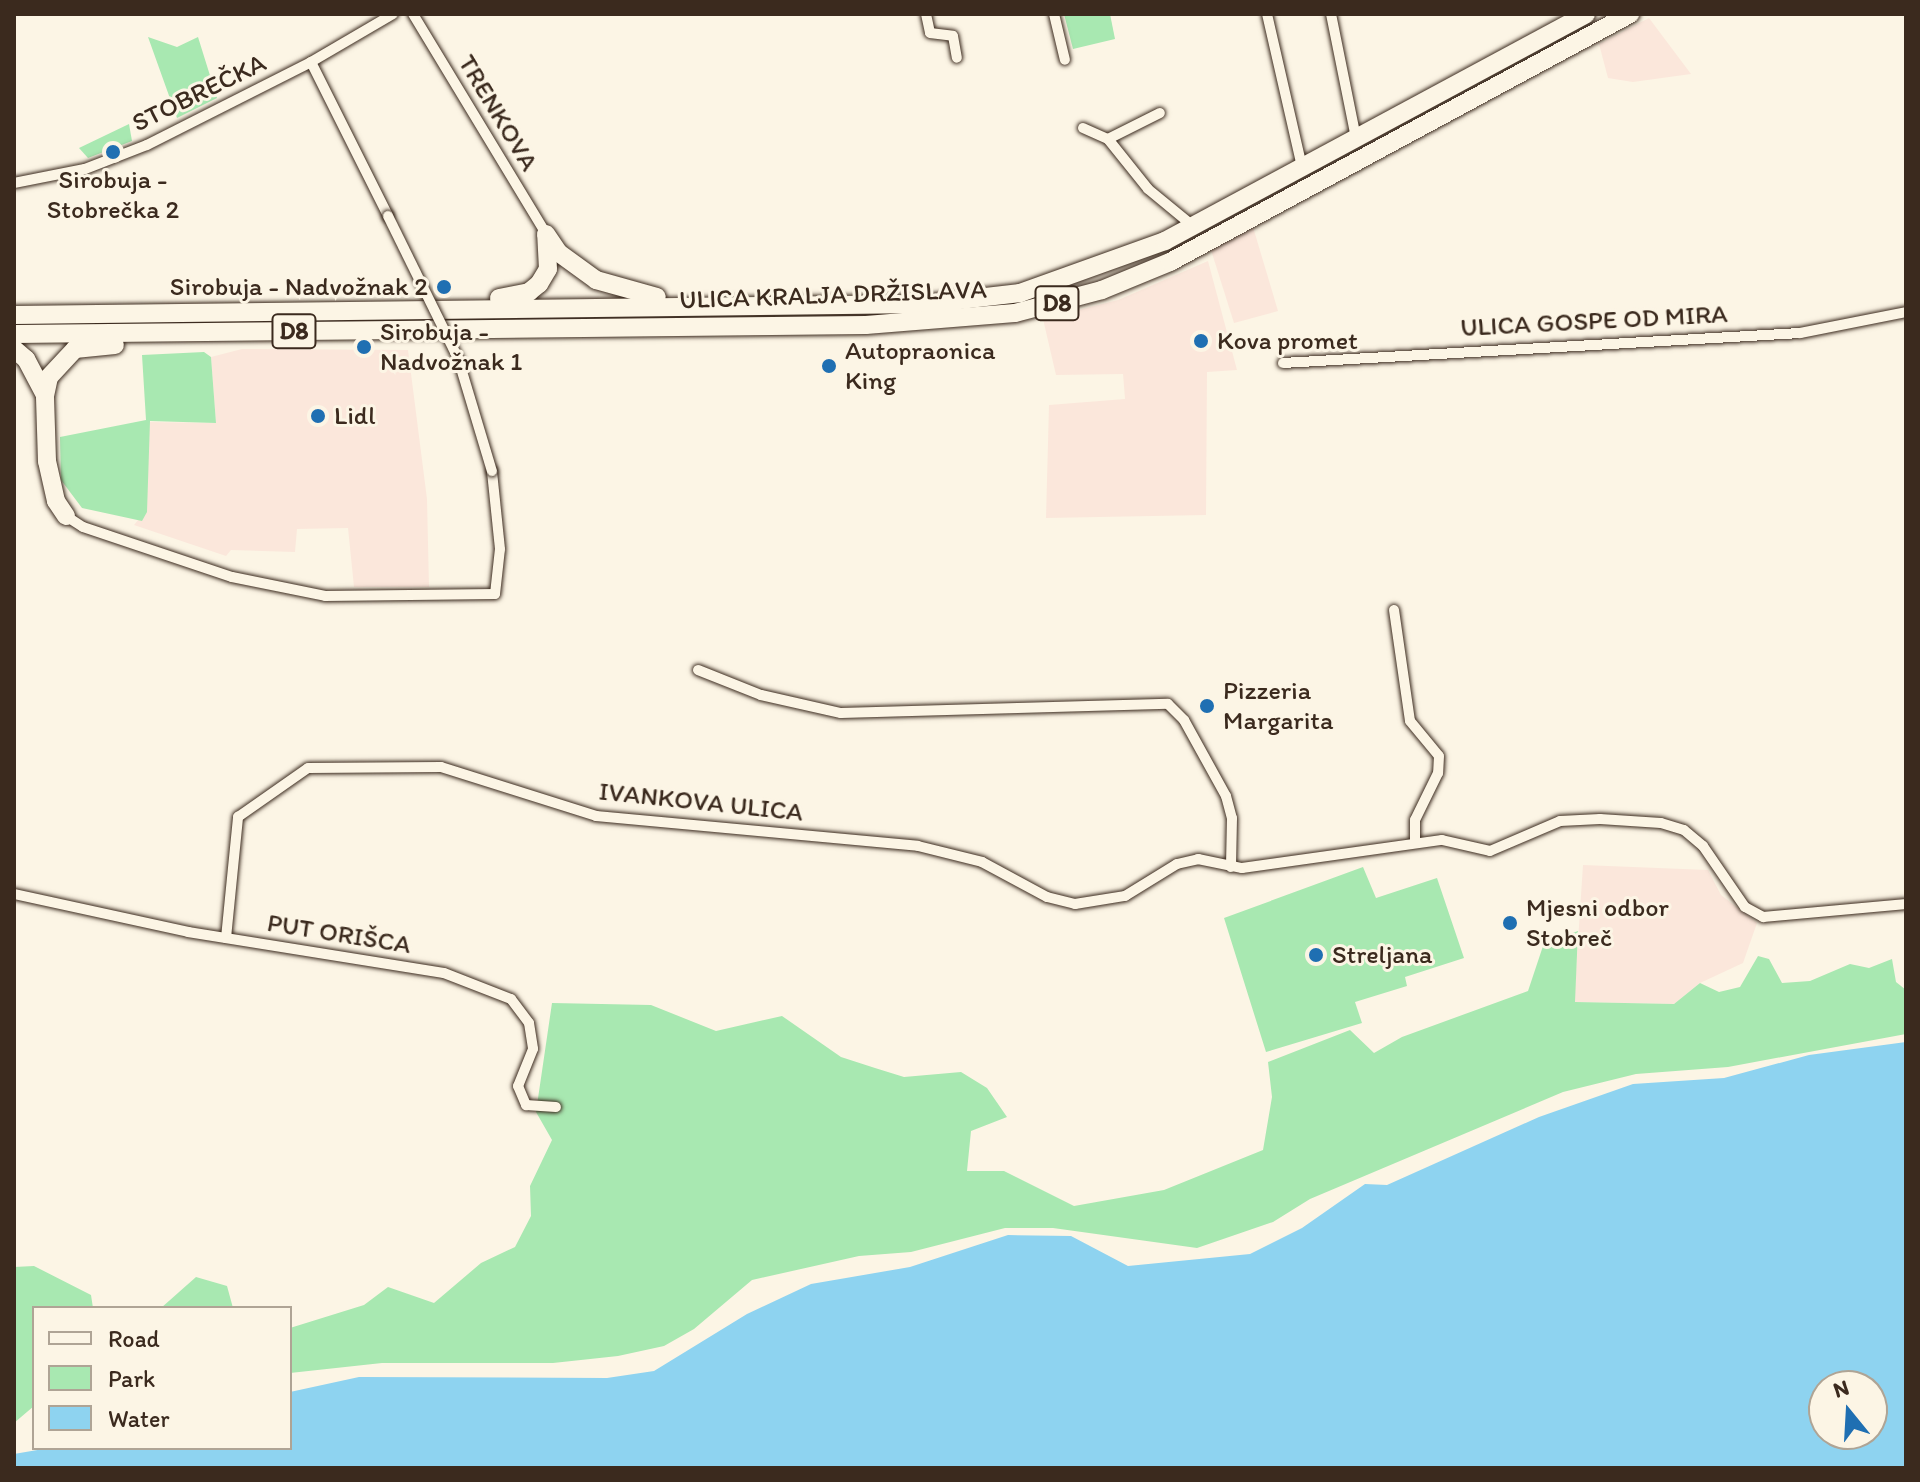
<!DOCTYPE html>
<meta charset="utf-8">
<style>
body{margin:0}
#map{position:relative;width:1920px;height:1482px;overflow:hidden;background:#fcf5e5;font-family:Itim,sans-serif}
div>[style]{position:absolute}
.built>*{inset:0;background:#fbe7db}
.green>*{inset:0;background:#a8e8b1}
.water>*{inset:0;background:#8ed3f0}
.roads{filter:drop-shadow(0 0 2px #3b2a1e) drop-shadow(0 0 2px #3b2a1e)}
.minor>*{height:10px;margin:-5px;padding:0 5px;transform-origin:5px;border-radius:5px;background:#fcf5e5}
.trunk>*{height:18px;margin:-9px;padding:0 9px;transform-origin:9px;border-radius:9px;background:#fcf5e5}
.bridges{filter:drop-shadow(0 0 2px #3b2a1e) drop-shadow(0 0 2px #3b2a1e)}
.minor-bridge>*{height:10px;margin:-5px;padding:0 5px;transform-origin:5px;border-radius:5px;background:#fcf5e5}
.dots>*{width:22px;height:22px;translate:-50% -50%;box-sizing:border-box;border:4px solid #fcf5e5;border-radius:50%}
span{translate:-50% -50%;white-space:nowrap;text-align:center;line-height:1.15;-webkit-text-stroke:6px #fcf5e5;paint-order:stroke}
.shield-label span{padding:2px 6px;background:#fcf5e5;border:2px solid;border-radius:6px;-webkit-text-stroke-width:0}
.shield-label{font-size:24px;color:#3b2a1e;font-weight:700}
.street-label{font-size:26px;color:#3b2a1e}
.poi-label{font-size:26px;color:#3b2a1e}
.right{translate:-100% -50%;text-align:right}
.left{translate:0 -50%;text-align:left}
.frame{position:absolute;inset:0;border:16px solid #3b2a1e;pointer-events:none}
.legend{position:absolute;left:32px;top:1306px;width:260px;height:144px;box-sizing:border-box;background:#fcf5e5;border:2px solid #afa495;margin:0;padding:10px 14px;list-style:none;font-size:24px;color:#3b2a1e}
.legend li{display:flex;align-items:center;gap:16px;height:40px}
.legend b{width:40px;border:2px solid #afa495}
.north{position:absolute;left:1808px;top:1370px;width:80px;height:80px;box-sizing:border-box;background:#fcf5e5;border:2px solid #afa495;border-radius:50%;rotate:342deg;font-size:22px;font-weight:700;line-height:32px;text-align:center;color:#3b2a1e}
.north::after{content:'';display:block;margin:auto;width:28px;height:36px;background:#1f6fb2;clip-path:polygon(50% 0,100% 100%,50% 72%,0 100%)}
</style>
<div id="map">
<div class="built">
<div style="clip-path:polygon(1649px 18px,1691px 74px,1633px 82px,1608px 78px,1599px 44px)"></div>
<div style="clip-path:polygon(1253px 227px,1278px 311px,1234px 323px,1211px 250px)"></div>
<div style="clip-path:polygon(1208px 261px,1237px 370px,1207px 372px,1206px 515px,1046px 518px,1049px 405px,1125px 399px,1123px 374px,1056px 375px,1043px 319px,1118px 300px)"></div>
<div style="clip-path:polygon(242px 349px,408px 350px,427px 499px,429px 587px,354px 587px,348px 528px,297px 529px,295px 552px,231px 550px,226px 556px,134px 525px,143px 514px,148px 422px,216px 423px,211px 357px)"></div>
<div style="clip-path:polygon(1583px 865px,1708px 870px,1721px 895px,1757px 923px,1743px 963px,1700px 983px,1674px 1004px,1574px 1002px)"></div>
</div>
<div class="green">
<div style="clip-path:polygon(1064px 14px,1110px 14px,1115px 39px,1073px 49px)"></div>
<div style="clip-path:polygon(148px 37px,177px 47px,198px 37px,217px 98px,177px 118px)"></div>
<div style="clip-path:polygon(129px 124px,132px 141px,88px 158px,79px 148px)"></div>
<div style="clip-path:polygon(204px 352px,211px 357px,216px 423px,150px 421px,147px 512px,142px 521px,82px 508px,61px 480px,60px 437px,146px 420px,142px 355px)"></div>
<div style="clip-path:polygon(1363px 867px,1376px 898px,1437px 878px,1464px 958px,1405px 977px,1407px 986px,1355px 1002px,1362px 1023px,1266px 1052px,1224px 918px)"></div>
<div style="clip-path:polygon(1578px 931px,1575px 1002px,1674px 1004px,1700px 983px,1719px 992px,1740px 987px,1758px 956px,1769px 959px,1782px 983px,1810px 981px,1850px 964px,1869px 968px,1892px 959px,1896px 982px,1906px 990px,1906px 1034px,1728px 1067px,1636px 1074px,1563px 1092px,1310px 1199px,1273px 1222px,1197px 1248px,1053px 1228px,1005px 1228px,911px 1252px,859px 1256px,752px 1280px,694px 1329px,664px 1346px,618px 1356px,553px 1363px,382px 1363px,290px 1373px,290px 1328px,364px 1305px,388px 1287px,434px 1303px,481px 1263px,515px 1247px,531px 1216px,530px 1186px,552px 1140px,536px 1112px,552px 1003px,651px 1005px,716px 1031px,782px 1016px,841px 1057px,875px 1068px,904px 1077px,961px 1072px,987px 1088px,1007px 1117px,971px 1131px,967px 1171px,1004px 1171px,1074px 1206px,1164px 1190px,1263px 1150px,1272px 1097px,1268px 1062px,1350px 1030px,1374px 1053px,1402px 1037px,1528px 991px,1544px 943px)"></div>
<div style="clip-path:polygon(34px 1266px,91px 1295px,93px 1308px,34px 1308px,34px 1406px,14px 1423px,14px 1267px)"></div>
<div style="clip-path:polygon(196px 1277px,227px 1286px,233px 1308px,161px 1308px)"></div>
</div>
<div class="water">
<div style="clip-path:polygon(evenodd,1906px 1042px,1906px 1468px,14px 1468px,14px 1454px,49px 1448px,290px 1448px,290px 1392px,359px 1377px,607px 1378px,654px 1371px,747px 1314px,811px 1284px,910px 1267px,1008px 1235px,1071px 1236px,1128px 1266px,1250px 1254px,1302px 1228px,1365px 1184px,1387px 1185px,1539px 1117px,1633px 1084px,1724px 1078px,1809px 1055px,1906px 1042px,1824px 1386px,1872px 1386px,1872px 1434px,1824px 1434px,1824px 1386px)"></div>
</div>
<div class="roads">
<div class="minor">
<div style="left:413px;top:14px;width:257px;rotate:58.8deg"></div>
<div style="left:926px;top:14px;width:19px;rotate:78deg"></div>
<div style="left:930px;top:33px;width:23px;rotate:7deg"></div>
<div style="left:953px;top:36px;width:22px;rotate:80deg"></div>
<div style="left:1054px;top:14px;width:47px;rotate:76.6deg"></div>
<div style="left:1267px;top:14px;width:157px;rotate:77.1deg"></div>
<div style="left:1331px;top:14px;width:126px;rotate:78.6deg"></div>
<div style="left:311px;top:62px;width:172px;rotate:63.4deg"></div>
<div style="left:1083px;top:128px;width:27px;rotate:24deg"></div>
<div style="left:1108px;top:139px;width:58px;rotate:-26.6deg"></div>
<div style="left:1108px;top:139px;width:64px;rotate:51.3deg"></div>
<div style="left:1148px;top:189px;width:58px;rotate:39.4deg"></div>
<div style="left:14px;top:183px;width:72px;rotate:-11.2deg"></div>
<div style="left:85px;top:169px;width:66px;rotate:-21.2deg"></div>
<div style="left:147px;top:145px;width:184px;rotate:-26.8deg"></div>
<div style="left:311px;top:62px;width:95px;rotate:-30.3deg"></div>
<div style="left:1283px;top:363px;width:518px;rotate:-3.32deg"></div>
<div style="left:1800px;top:333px;width:108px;rotate:-11.2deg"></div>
<div style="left:66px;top:516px;width:20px;rotate:33deg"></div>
<div style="left:83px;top:527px;width:157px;rotate:18.6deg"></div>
<div style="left:232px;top:577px;width:95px;rotate:11.5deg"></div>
<div style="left:325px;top:596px;width:170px;rotate:-0.7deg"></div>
<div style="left:495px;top:594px;width:45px;rotate:-83.7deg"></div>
<div style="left:500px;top:549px;width:78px;rotate:-95.9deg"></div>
<div style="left:1394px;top:610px;width:112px;rotate:81.8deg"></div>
<div style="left:1410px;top:721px;width:45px;rotate:50.4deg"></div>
<div style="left:1439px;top:756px;width:17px;rotate:93deg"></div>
<div style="left:1438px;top:773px;width:52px;rotate:116.1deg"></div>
<div style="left:1415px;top:820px;width:21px;rotate:90deg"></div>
<div style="left:698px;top:670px;width:68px;rotate:21.6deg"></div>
<div style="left:761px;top:695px;width:82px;rotate:12.7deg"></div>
<div style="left:841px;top:713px;width:327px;rotate:-1.6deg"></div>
<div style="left:1168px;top:704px;width:23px;rotate:45deg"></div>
<div style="left:1184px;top:720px;width:87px;rotate:61.1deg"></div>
<div style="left:1226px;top:796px;width:23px;rotate:75deg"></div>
<div style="left:1232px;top:818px;width:49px;rotate:91.2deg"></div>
<div style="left:14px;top:894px;width:178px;rotate:12.3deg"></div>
<div style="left:188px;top:932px;width:259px;rotate:9.1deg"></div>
<div style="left:444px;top:973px;width:72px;rotate:21.2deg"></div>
<div style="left:511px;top:999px;width:30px;rotate:53deg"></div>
<div style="left:529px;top:1023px;width:26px;rotate:81deg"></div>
<div style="left:533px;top:1049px;width:40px;rotate:112deg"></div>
<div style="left:518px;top:1086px;width:21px;rotate:67deg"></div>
<div style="left:526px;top:1105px;width:30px;rotate:4deg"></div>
<div style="left:226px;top:938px;width:122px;rotate:-84.3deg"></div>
<div style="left:238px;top:817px;width:85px;rotate:-35deg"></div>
<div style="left:308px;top:768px;width:133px;rotate:-0.4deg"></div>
<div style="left:441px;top:767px;width:163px;rotate:17.5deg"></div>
<div style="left:596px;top:816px;width:323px;rotate:5.3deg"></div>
<div style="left:918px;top:846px;width:66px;rotate:14deg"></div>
<div style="left:982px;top:862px;width:74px;rotate:28.3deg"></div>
<div style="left:1047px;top:897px;width:29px;rotate:14deg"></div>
<div style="left:1075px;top:904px;width:51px;rotate:-9.1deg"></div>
<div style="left:1125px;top:896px;width:61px;rotate:-31.6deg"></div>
<div style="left:1177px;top:864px;width:22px;rotate:-13deg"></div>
<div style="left:1198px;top:859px;width:45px;rotate:11.6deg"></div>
<div style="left:1242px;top:868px;width:202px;rotate:-8deg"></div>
<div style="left:1442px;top:840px;width:49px;rotate:12.9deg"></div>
<div style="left:1490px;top:851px;width:76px;rotate:-23.2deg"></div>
<div style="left:1560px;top:821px;width:40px;rotate:-2.9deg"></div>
<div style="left:1600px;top:819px;width:61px;rotate:3.8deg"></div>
<div style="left:1661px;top:823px;width:24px;rotate:17deg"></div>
<div style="left:1684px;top:830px;width:25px;rotate:40deg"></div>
<div style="left:1703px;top:846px;width:74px;rotate:55.5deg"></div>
<div style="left:1745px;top:907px;width:21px;rotate:29deg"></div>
<div style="left:1763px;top:917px;width:144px;rotate:-5.2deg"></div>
</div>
<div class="trunk">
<div style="left:546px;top:234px;width:23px;rotate:56deg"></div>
<div style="left:559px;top:253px;width:46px;rotate:36.1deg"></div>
<div style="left:596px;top:280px;width:63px;rotate:15.6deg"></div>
<div style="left:499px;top:298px;width:31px;rotate:-11deg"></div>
<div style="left:529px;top:292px;width:13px;rotate:-39deg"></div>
<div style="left:539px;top:284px;width:17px;rotate:-59deg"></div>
<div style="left:548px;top:269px;width:33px;rotate:-93deg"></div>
<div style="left:14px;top:315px;width:911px;rotate:-0.69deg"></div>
<div style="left:925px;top:304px;width:96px;rotate:-6.6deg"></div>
<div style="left:1020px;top:293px;width:154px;rotate:-19.7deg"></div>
<div style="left:1165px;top:241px;width:478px;rotate:-28.3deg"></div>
<div style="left:14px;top:334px;width:852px;rotate:-0.61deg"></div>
<div style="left:866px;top:325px;width:149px;rotate:-4.6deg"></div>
<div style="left:1015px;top:313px;width:90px;rotate:-14.8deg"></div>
<div style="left:1102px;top:290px;width:74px;rotate:-22.4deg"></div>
<div style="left:1170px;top:262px;width:523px;rotate:-28.33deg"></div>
<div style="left:14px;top:349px;width:16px;rotate:40deg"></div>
<div style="left:26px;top:359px;width:41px;rotate:62.2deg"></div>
<div style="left:66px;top:516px;width:18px;rotate:-124deg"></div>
<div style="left:56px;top:501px;width:41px;rotate:-102.7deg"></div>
<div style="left:47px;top:461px;width:65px;rotate:-91.8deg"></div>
<div style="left:45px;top:396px;width:19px;rotate:-78deg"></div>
<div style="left:49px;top:377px;width:38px;rotate:-47deg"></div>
<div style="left:75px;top:349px;width:40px;rotate:-5.7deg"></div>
</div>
</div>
<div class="bridges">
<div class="minor-bridge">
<div style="left:388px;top:216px;width:158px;rotate:63.8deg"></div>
<div style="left:458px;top:358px;width:118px;rotate:73.3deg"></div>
</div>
</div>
<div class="dots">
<div style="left:113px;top:152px;background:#1f6fb2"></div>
<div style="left:444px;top:287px;background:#1f6fb2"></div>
<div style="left:1201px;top:341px;background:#1f6fb2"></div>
<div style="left:364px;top:347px;background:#1f6fb2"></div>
<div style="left:829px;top:366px;background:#1f6fb2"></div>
<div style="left:318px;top:416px;background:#1f6fb2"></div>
<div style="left:1207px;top:706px;background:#1f6fb2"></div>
<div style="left:1510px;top:923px;background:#1f6fb2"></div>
<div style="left:1316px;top:955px;background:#1f6fb2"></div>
</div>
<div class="shield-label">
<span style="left:1057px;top:303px">D8</span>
<span style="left:294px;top:331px">D8</span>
</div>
<div class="street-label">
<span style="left:199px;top:93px;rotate:-26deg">STOBREČKA</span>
<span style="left:498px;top:113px;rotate:59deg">TRENKOVA</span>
<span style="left:833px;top:295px;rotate:-2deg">ULICA KRALJA DRŽISLAVA</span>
<span style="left:1594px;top:321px;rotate:-3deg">ULICA GOSPE OD MIRA</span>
<span style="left:701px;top:802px;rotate:6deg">IVANKOVA ULICA</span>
<span style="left:339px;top:934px;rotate:9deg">PUT ORIŠCA</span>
</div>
<div class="poi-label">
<span style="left:113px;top:195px">Sirobuja -<br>Stobrečka 2</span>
<span class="right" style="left:428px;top:287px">Sirobuja - Nadvožnak 2</span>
<span class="left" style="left:380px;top:347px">Sirobuja -<br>Nadvožnak 1</span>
<span class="left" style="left:1217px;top:341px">Kova promet</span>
<span class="left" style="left:845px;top:366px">Autopraonica<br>King</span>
<span class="left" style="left:334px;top:416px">Lidl</span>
<span class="left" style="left:1223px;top:706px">Pizzeria<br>Margarita</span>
<span class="left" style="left:1526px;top:923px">Mjesni odbor<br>Stobreč</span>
<span class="left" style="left:1332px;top:955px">Streljana</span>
</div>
<div class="frame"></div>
<ul class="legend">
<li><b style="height:10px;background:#fcf5e5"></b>Road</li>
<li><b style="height:22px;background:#a8e8b1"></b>Park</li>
<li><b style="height:22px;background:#8ed3f0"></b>Water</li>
</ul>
<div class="north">N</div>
</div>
